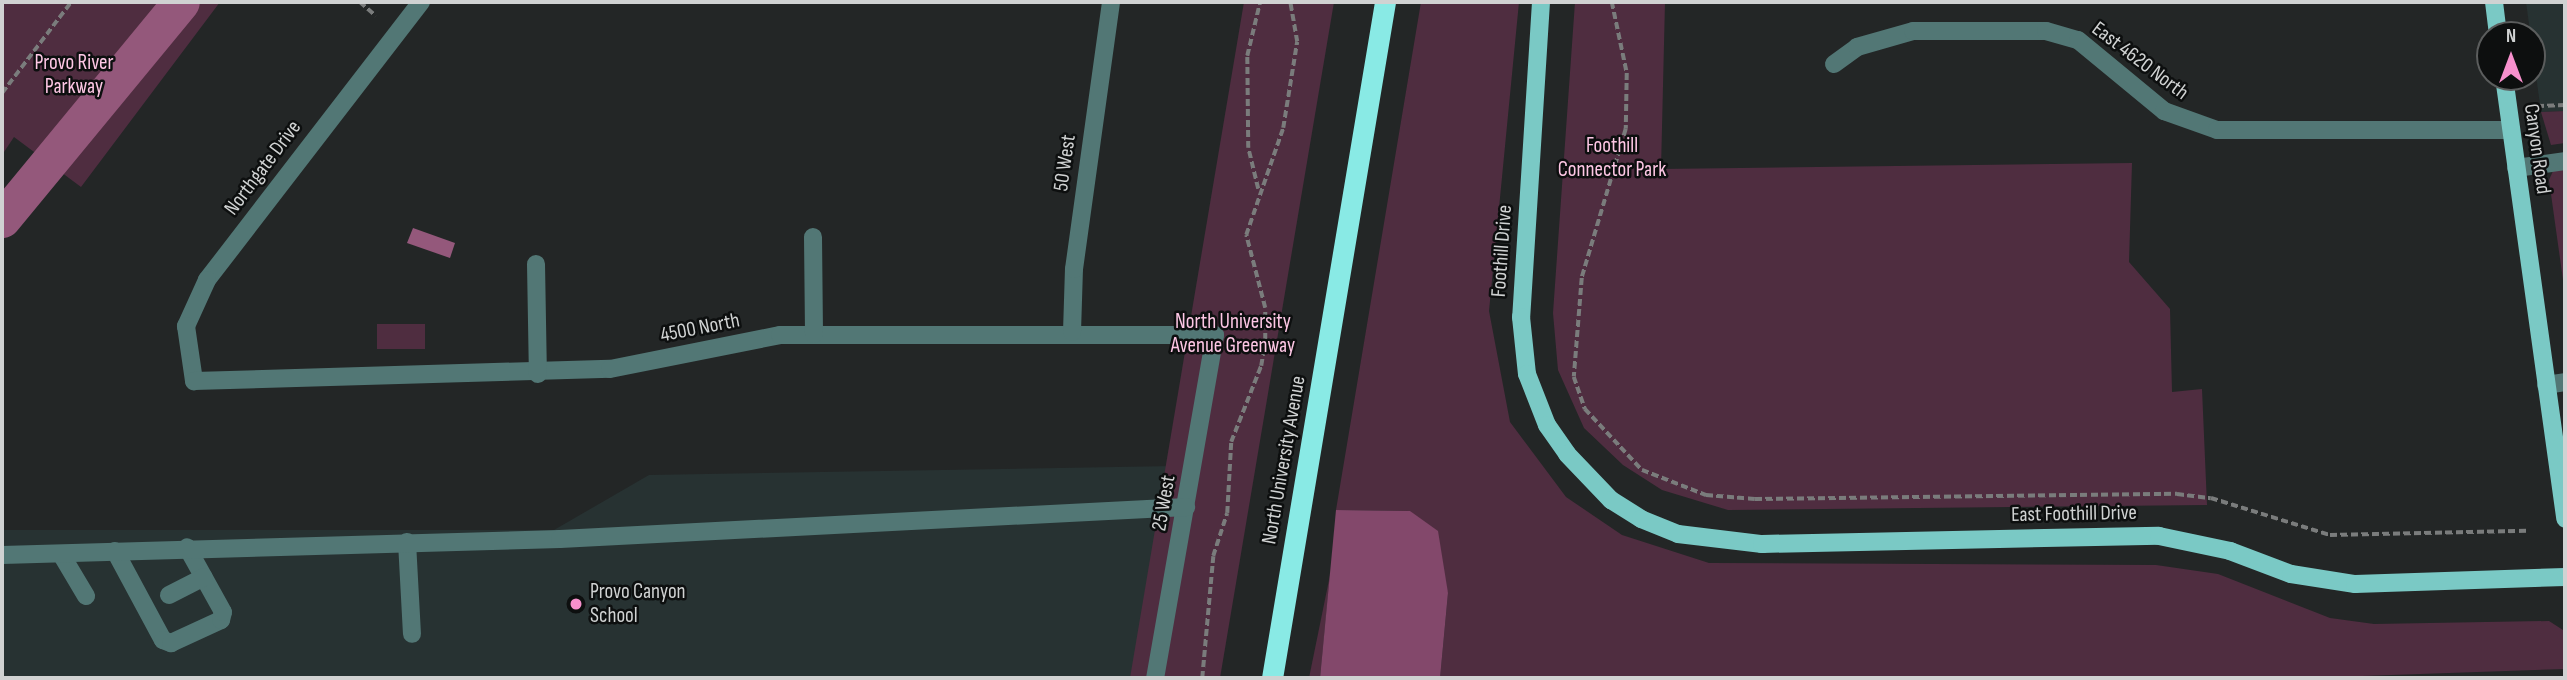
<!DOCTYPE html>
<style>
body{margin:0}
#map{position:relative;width:2567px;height:680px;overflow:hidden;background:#232626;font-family:"Sofia Sans Condensed",sans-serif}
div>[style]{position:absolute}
.built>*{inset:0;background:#273232}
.green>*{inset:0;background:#4f2d40}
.forest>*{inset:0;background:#83486b}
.water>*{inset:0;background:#94587b}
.river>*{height:37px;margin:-18.5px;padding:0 18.5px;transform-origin:18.5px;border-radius:18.5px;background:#94587b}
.path>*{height:3.5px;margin-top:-1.75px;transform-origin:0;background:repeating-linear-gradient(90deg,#7a7c7c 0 7px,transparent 0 10.5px)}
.minor>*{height:18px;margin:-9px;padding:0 9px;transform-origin:9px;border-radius:9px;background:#527775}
.major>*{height:18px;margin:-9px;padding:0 9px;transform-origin:9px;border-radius:9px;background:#7ac9c5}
.highway>*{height:21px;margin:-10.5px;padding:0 10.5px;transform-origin:10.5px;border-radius:10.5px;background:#89eae5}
.dots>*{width:19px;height:19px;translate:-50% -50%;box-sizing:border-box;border:4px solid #0d0f0f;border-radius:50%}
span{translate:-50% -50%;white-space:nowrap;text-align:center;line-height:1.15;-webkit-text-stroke:5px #0d0f0f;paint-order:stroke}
.street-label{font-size:21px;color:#d0d2d2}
.park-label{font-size:21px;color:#fec7e5}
.poi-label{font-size:21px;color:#d0d2d2}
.left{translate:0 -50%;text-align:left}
.frame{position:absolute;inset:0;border:4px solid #d0d2d2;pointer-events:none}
.north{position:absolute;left:2476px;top:21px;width:70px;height:70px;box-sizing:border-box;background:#0d0f0f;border:2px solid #5b5d5d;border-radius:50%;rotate:0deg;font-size:19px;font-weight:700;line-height:28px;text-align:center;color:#d0d2d2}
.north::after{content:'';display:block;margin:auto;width:24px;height:32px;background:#f790cd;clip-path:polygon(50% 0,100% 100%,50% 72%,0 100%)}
</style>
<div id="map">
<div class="built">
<div style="clip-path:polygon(2526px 2px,2565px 2px,2565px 111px,2541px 112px)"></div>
<div style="clip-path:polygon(1174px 466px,1137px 678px,2px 678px,2px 530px,554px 530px,649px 475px)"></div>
</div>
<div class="green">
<div style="clip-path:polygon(2px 2px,220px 2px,81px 187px,14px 137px,2px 155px)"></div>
<div style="clip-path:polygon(1244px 2px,1334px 2px,1220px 678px,1130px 678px)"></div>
<div style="clip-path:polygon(1421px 2px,1519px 2px,1489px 311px,1510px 422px,1566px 497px,1622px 535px,1709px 563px,2156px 565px,2218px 574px,2330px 618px,2374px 624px,2549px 621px,2563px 630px,2565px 669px,2305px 678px,1440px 678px,1448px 593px,1410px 511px,1336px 510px)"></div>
<div style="clip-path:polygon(1575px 2px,1665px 2px,1661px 169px,2132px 163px,2129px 262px,2170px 309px,2172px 392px,2202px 389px,2207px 505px,1728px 510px,1662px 490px,1623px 465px,1584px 428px,1558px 370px,1553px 313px)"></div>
<div style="clip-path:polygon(2565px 111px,2565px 143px,2551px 145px,2541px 112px)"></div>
<div style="clip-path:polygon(2565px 169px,2565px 294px,2549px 180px,2553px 171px)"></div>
<div style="clip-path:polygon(377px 324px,425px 324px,425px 349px,377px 349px)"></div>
<div style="clip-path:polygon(1330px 575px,1320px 678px,1309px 678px)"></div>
</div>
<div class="forest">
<div style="clip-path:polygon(1336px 510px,1410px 511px,1438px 531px,1448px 593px,1440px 678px,1320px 678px)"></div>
</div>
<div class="water">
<div style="clip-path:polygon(413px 228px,455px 243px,450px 258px,407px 243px)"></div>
</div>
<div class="river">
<div style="left:2px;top:219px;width:281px;rotate:-50.5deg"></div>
</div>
<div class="path">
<div style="left:360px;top:2px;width:21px;rotate:41deg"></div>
<div style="left:1612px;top:2px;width:73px;rotate:78.1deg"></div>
<div style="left:1627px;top:73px;width:56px;rotate:91deg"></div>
<div style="left:1626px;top:129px;width:155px;rotate:106.5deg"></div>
<div style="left:1582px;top:278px;width:99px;rotate:94.6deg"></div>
<div style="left:1574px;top:377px;width:34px;rotate:71deg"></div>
<div style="left:1585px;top:409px;width:83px;rotate:46.9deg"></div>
<div style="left:1642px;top:470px;width:69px;rotate:21.3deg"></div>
<div style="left:1706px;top:495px;width:49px;rotate:4.7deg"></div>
<div style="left:1755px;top:499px;width:422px;rotate:-0.7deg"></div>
<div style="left:2177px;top:494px;width:34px;rotate:7deg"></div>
<div style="left:2211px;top:498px;width:125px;rotate:17.3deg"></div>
<div style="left:2330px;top:535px;width:197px;rotate:-1.2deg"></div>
<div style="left:2px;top:93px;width:114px;rotate:-52.8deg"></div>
<div style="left:2537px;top:106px;width:28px;rotate:-2deg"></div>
<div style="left:1258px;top:189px;width:42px;rotate:-103.7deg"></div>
<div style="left:1248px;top:148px;width:92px;rotate:-90.6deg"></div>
<div style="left:1247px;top:56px;width:56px;rotate:-76.5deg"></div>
<div style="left:1202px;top:678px;width:122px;rotate:-84.8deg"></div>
<div style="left:1213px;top:556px;width:45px;rotate:-72deg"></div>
<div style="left:1227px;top:513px;width:71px;rotate:-86.8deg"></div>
<div style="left:1231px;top:442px;width:82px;rotate:-68.5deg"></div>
<div style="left:1261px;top:366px;width:26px;rotate:-81deg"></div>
<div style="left:1265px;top:340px;width:32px;rotate:-90deg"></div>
<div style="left:1265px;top:308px;width:75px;rotate:-104.6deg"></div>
<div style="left:1246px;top:235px;width:113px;rotate:-70.9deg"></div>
<div style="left:1283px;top:128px;width:87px;rotate:-80.8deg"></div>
<div style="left:1297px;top:42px;width:41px;rotate:-99.9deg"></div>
</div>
<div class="minor">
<div style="left:421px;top:2px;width:351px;rotate:127.6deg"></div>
<div style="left:207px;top:280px;width:51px;rotate:114.5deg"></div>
<div style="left:186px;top:326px;width:56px;rotate:81.7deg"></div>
<div style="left:194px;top:381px;width:416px;rotate:-1.7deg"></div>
<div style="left:610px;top:369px;width:173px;rotate:-11.3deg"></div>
<div style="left:780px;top:335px;width:435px"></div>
<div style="left:1215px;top:335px;width:348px;rotate:99.9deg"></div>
<div style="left:1834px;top:64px;width:29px;rotate:-36deg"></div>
<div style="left:1857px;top:47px;width:58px;rotate:-15.9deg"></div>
<div style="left:1913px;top:31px;width:133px"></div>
<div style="left:2046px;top:31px;width:33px;rotate:16deg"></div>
<div style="left:2078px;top:40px;width:112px;rotate:39.5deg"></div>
<div style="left:2164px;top:111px;width:56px;rotate:19.7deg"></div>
<div style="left:2217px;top:130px;width:293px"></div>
<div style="left:2516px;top:168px;width:49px;rotate:-8.1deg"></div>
<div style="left:813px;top:237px;width:97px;rotate:89.4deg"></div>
<div style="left:536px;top:264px;width:110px;rotate:89deg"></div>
<div style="left:1072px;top:332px;width:63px;rotate:-88.2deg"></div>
<div style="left:1074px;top:269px;width:270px;rotate:-82.1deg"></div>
<div style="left:2546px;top:385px;width:19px;rotate:-9deg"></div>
<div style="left:407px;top:542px;width:92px;rotate:86.9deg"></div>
<div style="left:115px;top:551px;width:101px;rotate:61.7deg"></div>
<div style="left:163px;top:640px;width:9px;rotate:21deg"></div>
<div style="left:171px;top:643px;width:55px;rotate:-24.7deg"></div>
<div style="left:221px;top:620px;width:8px;rotate:-76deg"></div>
<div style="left:223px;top:612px;width:74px;rotate:-119deg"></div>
<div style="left:61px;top:554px;width:49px;rotate:59.2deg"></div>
<div style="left:2px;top:555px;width:558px;rotate:-1.64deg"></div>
<div style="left:560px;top:539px;width:627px;rotate:-2.93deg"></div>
<div style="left:169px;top:595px;width:39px;rotate:-27deg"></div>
</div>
<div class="major">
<div style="left:1541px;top:2px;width:316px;rotate:93.6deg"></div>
<div style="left:1521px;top:317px;width:57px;rotate:84deg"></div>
<div style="left:1527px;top:374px;width:55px;rotate:68.6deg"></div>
<div style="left:1547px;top:425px;width:35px;rotate:55deg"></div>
<div style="left:1567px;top:454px;width:64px;rotate:46.3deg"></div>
<div style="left:1611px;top:500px;width:36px;rotate:32deg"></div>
<div style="left:1641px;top:519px;width:40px;rotate:22deg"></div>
<div style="left:1678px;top:534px;width:85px;rotate:6.8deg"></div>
<div style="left:1762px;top:544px;width:397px;rotate:-1.2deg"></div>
<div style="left:2159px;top:536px;width:73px;rotate:11.9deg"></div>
<div style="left:2230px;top:551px;width:65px;rotate:20.7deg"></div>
<div style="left:2291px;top:574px;width:65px;rotate:8.9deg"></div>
<div style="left:2355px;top:584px;width:210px;rotate:-1.9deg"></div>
<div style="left:2494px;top:2px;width:33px;rotate:83deg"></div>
<div style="left:2504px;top:77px;width:446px;rotate:82.1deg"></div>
</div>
<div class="highway">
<div style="left:1272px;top:678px;width:685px;rotate:-80.51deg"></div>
</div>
<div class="dots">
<div style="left:576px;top:604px;background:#f790cd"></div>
</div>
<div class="street-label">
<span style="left:2140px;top:61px;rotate:37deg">East 4620 North</span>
<span style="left:2537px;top:149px;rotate:82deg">Canyon Road</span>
<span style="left:1065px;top:163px;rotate:-82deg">50 West</span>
<span style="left:263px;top:168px;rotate:-53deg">Northgate Drive</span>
<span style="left:1502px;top:251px;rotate:-86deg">Foothill Drive</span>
<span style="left:700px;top:328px;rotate:-11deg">4500 North</span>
<span style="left:1284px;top:460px;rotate:-80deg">North University Avenue</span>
<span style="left:1164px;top:503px;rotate:-80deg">25 West</span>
<span style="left:2074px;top:514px;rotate:-1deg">East Foothill Drive</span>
</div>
<div class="park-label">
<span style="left:74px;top:75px">Provo River<br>Parkway</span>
<span style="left:1612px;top:158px">Foothill<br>Connector Park</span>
<span style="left:1233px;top:334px">North University<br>Avenue Greenway</span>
</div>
<div class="poi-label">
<span class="left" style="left:590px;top:604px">Provo Canyon<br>School</span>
</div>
<div class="frame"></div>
<div class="north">N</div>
</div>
